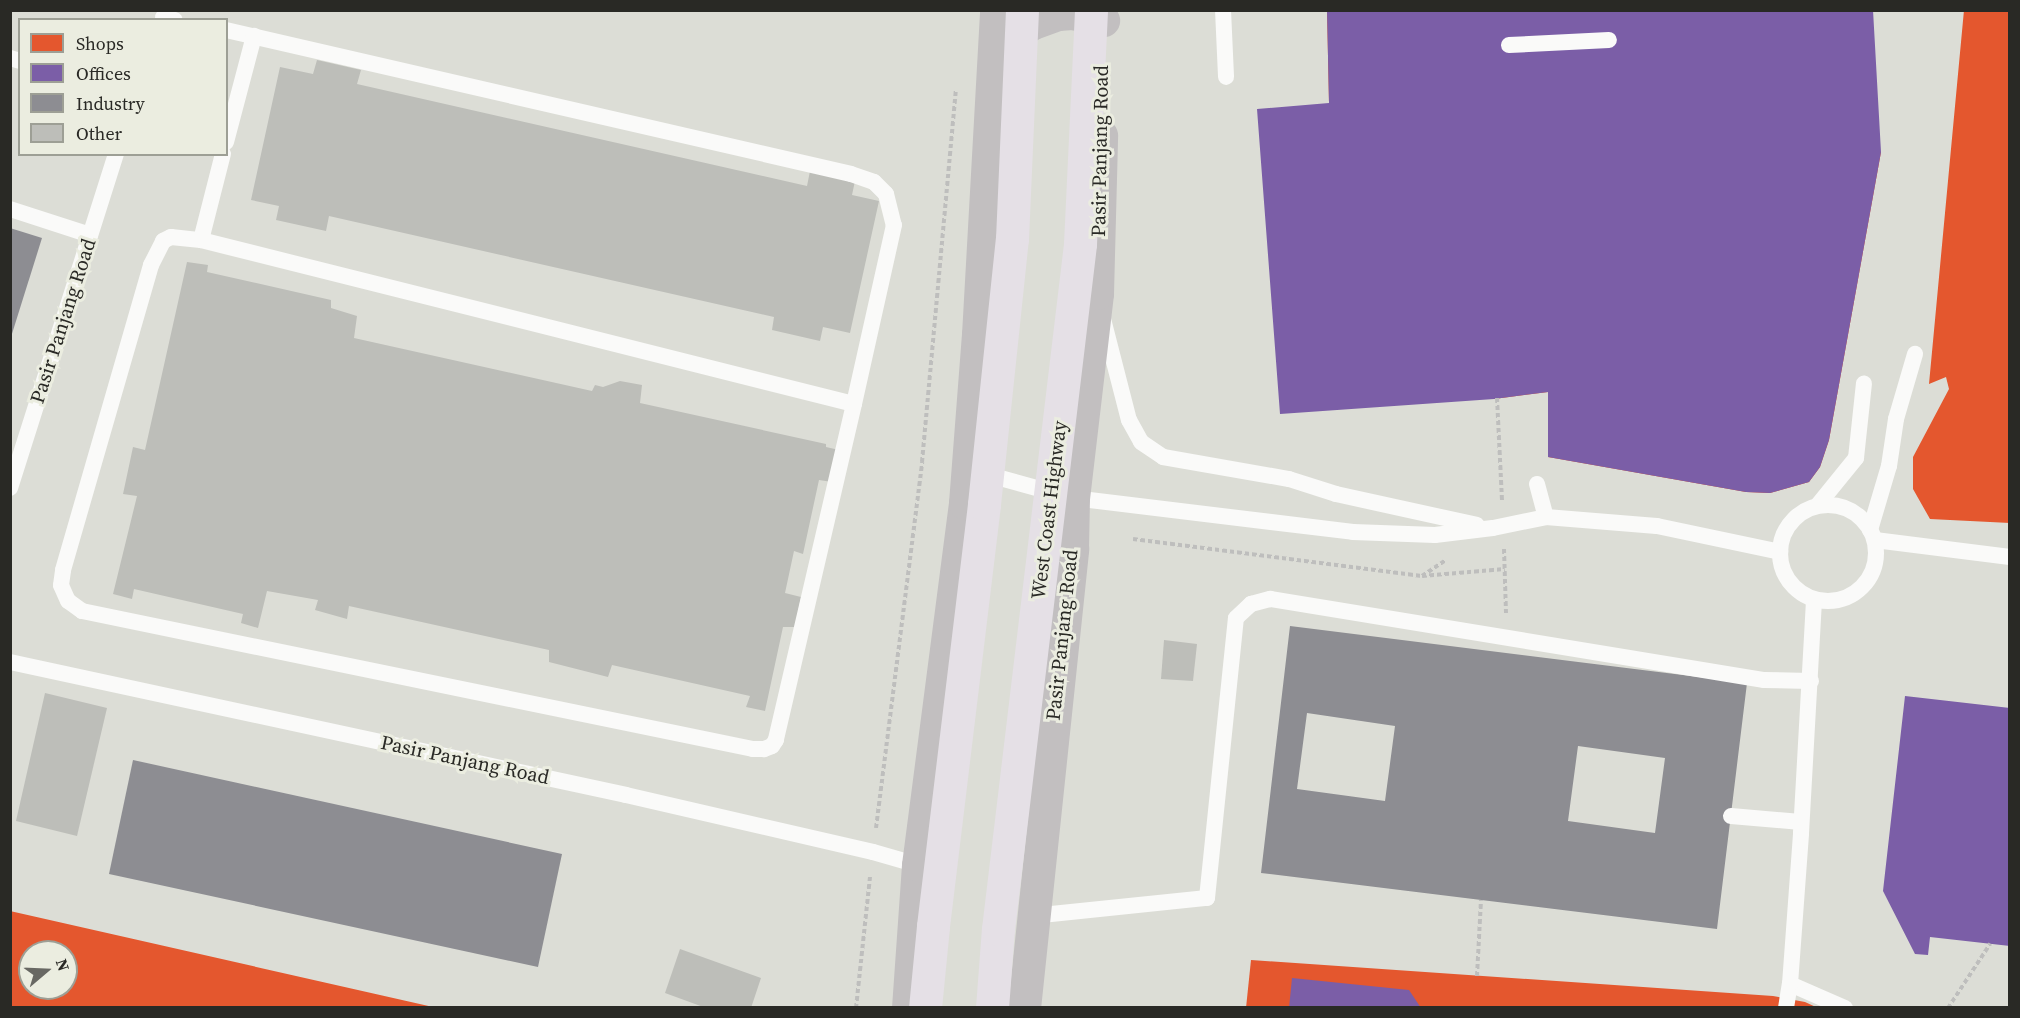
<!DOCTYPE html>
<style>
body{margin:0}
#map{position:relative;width:2020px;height:1018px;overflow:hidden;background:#dcddd6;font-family:"Source Serif 4",serif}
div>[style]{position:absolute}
.shops>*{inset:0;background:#e4572e}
.offices>*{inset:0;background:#7b5ea7}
.industry>*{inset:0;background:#8d8d92}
.building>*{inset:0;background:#bdbeb9}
.path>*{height:4px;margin-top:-2px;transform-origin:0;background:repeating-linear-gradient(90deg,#bebebd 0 4.5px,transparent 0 7.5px)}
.service>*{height:16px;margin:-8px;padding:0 8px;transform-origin:8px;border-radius:8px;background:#fafaf9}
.service>.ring{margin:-8px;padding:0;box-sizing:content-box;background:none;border:16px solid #fafaf9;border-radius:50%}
.primary>*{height:33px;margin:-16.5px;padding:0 16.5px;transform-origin:16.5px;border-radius:16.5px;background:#c2bfc0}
.trunk>*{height:33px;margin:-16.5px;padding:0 16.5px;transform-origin:16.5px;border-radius:16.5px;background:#e5e0e6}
span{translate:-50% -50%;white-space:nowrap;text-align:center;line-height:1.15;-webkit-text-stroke:6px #ebede0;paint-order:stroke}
.street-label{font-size:20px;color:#292925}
.frame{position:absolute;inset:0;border:12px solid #292925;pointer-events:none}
.legend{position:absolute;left:18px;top:18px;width:210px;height:138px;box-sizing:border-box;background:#ebede0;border:2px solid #9d9f95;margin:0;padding:8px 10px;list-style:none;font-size:18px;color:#292925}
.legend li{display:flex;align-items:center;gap:12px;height:30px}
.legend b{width:30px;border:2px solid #9d9f95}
.north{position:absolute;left:18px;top:940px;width:60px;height:60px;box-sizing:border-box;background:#ebede0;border:2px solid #9d9f95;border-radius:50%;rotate:71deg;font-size:16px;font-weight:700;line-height:24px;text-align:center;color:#292925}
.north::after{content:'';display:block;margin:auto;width:21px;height:27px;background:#686863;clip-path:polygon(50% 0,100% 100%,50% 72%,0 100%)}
</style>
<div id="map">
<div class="shops">
<div style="clip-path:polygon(1327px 10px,1677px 10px,1685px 163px,1881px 152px,1829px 440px,1820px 467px,1809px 482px,1770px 493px,1746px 492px,1548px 457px,1548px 392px,1494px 399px,1471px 94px,1329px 103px)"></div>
<div style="clip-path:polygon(1964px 10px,2010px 10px,2010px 523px,1930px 519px,1913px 489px,1913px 457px,1949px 389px,1946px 377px,1929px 384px)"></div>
<div style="clip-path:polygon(evenodd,10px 911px,433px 1007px,433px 1008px,10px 1008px,10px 911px,30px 952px,66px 952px,66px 988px,30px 988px,30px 952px)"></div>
<div style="clip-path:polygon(1251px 960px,1773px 996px,1805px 1002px,1818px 1008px,1246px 1008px)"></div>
</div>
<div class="offices">
<div style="clip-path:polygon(1327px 10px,1873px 10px,1881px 152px,1829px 440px,1820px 467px,1809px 482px,1770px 493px,1746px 492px,1548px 457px,1548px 392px,1494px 399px,1280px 414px,1257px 109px,1329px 103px)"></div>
<div style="clip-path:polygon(1905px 696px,2010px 708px,2010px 946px,1930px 937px,1928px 955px,1915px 954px,1883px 891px)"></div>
<div style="clip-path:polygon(1292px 978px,1409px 990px,1421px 1008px,1289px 1008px)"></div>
</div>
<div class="industry">
<div style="clip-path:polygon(10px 228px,42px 238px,11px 337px,10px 337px)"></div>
<div style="clip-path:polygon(evenodd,1290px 626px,1747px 683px,1717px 929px,1261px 873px,1290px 626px,1307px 713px,1395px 726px,1385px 801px,1297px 789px,1307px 713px,1290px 626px,1578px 746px,1665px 758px,1655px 833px,1568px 821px,1578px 746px)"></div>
<div style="clip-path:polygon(133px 760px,562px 854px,538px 967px,109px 874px)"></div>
</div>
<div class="building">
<div style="clip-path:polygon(317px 60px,361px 70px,357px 84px,807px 186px,810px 171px,855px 181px,852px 195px,879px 201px,850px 333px,823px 327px,820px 341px,772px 330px,774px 317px,329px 216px,326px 231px,276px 220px,279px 206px,251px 200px,280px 67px,313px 74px)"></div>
<div style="clip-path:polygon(187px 262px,208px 265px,207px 272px,331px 300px,331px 308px,357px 316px,354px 338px,592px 391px,595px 385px,603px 387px,620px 381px,642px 385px,640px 403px,826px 444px,826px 447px,839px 450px,832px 482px,819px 480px,803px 554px,794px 551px,785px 593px,801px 597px,795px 627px,783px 627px,765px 711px,746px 707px,750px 696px,612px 665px,608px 677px,549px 662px,549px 650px,349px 606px,347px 619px,315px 610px,318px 600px,267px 591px,258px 628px,241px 623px,243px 614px,134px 589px,132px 599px,113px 594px,137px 496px,123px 494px,133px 447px,145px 450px)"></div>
<div style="clip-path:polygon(1164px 640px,1197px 644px,1193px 681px,1161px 679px)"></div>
<div style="clip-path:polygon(45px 693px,107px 708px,77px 836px,16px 821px)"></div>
<div style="clip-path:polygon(680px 949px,761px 978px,751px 1008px,706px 1008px,665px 993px)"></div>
</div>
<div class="path">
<div style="left:1497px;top:398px;width:104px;rotate:87.2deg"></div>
<div style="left:1133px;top:539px;width:291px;rotate:7.3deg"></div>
<div style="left:1422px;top:576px;width:83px;rotate:-4.8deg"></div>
<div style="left:1504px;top:549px;width:64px;rotate:88.2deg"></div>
<div style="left:1422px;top:576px;width:29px;rotate:-34deg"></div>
<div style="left:876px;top:828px;width:369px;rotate:-82.8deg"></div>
<div style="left:922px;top:462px;width:374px;rotate:-84.8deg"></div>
<div style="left:1477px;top:976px;width:76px;rotate:-87deg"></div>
<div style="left:856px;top:1008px;width:132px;rotate:-83.9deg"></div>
<div style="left:1948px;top:1008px;width:77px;rotate:-56.7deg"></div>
</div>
<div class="service">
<div style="left:1223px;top:10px;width:67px;rotate:87.4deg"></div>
<div style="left:163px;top:17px;width:12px;rotate:14deg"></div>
<div style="left:226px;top:30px;width:641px;rotate:12.97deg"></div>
<div style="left:851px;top:174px;width:24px;rotate:19deg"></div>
<div style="left:874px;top:182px;width:17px;rotate:45deg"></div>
<div style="left:886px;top:194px;width:32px;rotate:76deg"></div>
<div style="left:894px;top:225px;width:183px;rotate:102.6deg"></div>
<div style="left:854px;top:404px;width:345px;rotate:103.1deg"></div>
<div style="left:776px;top:740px;width:7px;rotate:124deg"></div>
<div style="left:772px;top:746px;width:9px;rotate:159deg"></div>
<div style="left:764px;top:749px;width:11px;rotate:180deg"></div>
<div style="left:753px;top:749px;width:685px;rotate:-168.38deg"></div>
<div style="left:82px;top:611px;width:17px;rotate:-144deg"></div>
<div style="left:68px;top:601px;width:17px;rotate:-114deg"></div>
<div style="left:61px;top:585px;width:15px;rotate:-82deg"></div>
<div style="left:63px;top:570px;width:317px;rotate:-73.9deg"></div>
<div style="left:151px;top:265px;width:27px;rotate:-63deg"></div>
<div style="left:163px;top:241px;width:9px;rotate:-27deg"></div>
<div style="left:171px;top:237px;width:30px;rotate:6deg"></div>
<div style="left:201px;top:240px;width:673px;rotate:14.1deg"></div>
<div style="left:1509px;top:45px;width:100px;rotate:-2.9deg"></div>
<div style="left:10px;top:58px;width:10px;rotate:17deg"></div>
<div style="left:226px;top:142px;width:110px;rotate:-75.2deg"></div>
<div style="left:10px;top:209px;width:84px;rotate:18deg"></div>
<div style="left:201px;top:240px;width:89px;rotate:-75.7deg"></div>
<div style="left:1103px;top:319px;width:104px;rotate:75.6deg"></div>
<div style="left:1129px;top:420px;width:25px;rotate:61deg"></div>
<div style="left:1141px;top:442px;width:27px;rotate:34deg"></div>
<div style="left:1163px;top:457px;width:128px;rotate:9.9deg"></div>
<div style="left:1289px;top:479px;width:49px;rotate:17.7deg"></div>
<div style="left:1336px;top:494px;width:144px;rotate:12.4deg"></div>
<div style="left:982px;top:473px;width:94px;rotate:15.4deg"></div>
<div style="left:1073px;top:498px;width:282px;rotate:6.9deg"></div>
<div style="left:1353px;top:532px;width:82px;rotate:2.1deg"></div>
<div style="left:1435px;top:535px;width:58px;rotate:-6.9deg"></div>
<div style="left:1493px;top:528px;width:54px;rotate:-11.7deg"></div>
<div style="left:1546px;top:517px;width:111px;rotate:4.6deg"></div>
<div style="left:1657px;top:526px;width:126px;rotate:11.9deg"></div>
<div style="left:1537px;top:484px;width:34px;rotate:75deg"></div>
<div style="left:10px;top:488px;width:350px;rotate:-72.4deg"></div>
<div class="ring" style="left:1780px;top:505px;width:80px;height:80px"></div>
<div style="left:1817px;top:506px;width:62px;rotate:-50.9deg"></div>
<div style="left:1856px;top:458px;width:75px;rotate:-83.9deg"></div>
<div style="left:1870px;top:530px;width:67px;rotate:-73.5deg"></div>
<div style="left:1889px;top:466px;width:48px;rotate:-81.5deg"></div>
<div style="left:1896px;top:419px;width:68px;rotate:-73.7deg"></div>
<div style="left:1875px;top:540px;width:136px;rotate:7.2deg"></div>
<div style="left:10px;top:662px;width:630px;rotate:12.18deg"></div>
<div style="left:626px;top:795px;width:253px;rotate:13deg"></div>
<div style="left:873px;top:852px;width:47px;rotate:16.1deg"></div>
<div style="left:1731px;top:816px;width:70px;rotate:4.9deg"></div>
<div style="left:1032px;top:916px;width:176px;rotate:-5.9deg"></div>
<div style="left:1207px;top:898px;width:281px;rotate:-84.1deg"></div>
<div style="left:1236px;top:618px;width:21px;rotate:-43deg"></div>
<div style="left:1251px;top:604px;width:20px;rotate:-15deg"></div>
<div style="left:1270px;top:599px;width:501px;rotate:9.31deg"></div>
<div style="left:1764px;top:680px;width:47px;rotate:1.2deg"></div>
<div style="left:1790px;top:984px;width:60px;rotate:23.6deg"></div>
<div style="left:1786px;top:1008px;width:24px;rotate:-81deg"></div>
<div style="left:1790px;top:984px;width:151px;rotate:-85.8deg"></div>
<div style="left:1801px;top:833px;width:233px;rotate:-86.8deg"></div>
</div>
<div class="primary">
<div style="left:999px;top:44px;width:40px;rotate:-32deg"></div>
<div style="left:1033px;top:23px;width:27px;rotate:-20deg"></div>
<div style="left:1058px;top:14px;width:14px;rotate:-4deg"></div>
<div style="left:1072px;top:13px;width:32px;rotate:13deg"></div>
<div style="left:908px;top:1008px;width:143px;rotate:-86deg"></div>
<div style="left:918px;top:865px;width:365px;rotate:-82.6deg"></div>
<div style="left:965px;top:503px;width:169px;rotate:-85.6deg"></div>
<div style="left:978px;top:335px;width:325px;rotate:-86.8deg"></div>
<div style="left:1024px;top:1008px;width:462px;rotate:-84deg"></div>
<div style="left:1072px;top:549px;width:51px;rotate:-88.9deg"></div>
<div style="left:1073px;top:498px;width:206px;rotate:-83.3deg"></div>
<div style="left:1097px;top:293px;width:158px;rotate:-88.5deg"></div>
</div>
<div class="trunk">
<div style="left:925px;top:1008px;width:82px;rotate:-84.4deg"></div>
<div style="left:933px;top:926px;width:425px;rotate:-83.1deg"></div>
<div style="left:984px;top:504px;width:266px;rotate:-84deg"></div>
<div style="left:1012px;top:239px;width:229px;rotate:-87.5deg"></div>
<div style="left:992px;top:1008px;width:79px;rotate:-85.7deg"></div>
<div style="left:998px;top:929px;width:690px;rotate:-83.17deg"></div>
<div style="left:1080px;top:244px;width:234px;rotate:-87.3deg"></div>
</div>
<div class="street-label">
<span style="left:1100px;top:151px;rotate:-89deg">Pasir Panjang Road</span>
<span style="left:63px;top:321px;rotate:-72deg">Pasir Panjang Road</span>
<span style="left:1049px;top:510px;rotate:-83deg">West Coast Highway</span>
<span style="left:1062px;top:635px;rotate:-84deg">Pasir Panjang Road</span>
<span style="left:465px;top:760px;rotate:12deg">Pasir Panjang Road</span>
</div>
<div class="frame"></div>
<ul class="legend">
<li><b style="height:16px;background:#e4572e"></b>Shops</li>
<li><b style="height:16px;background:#7b5ea7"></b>Offices</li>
<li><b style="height:16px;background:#8d8d92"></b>Industry</li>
<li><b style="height:16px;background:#bdbeb9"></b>Other</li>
</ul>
<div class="north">N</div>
</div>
